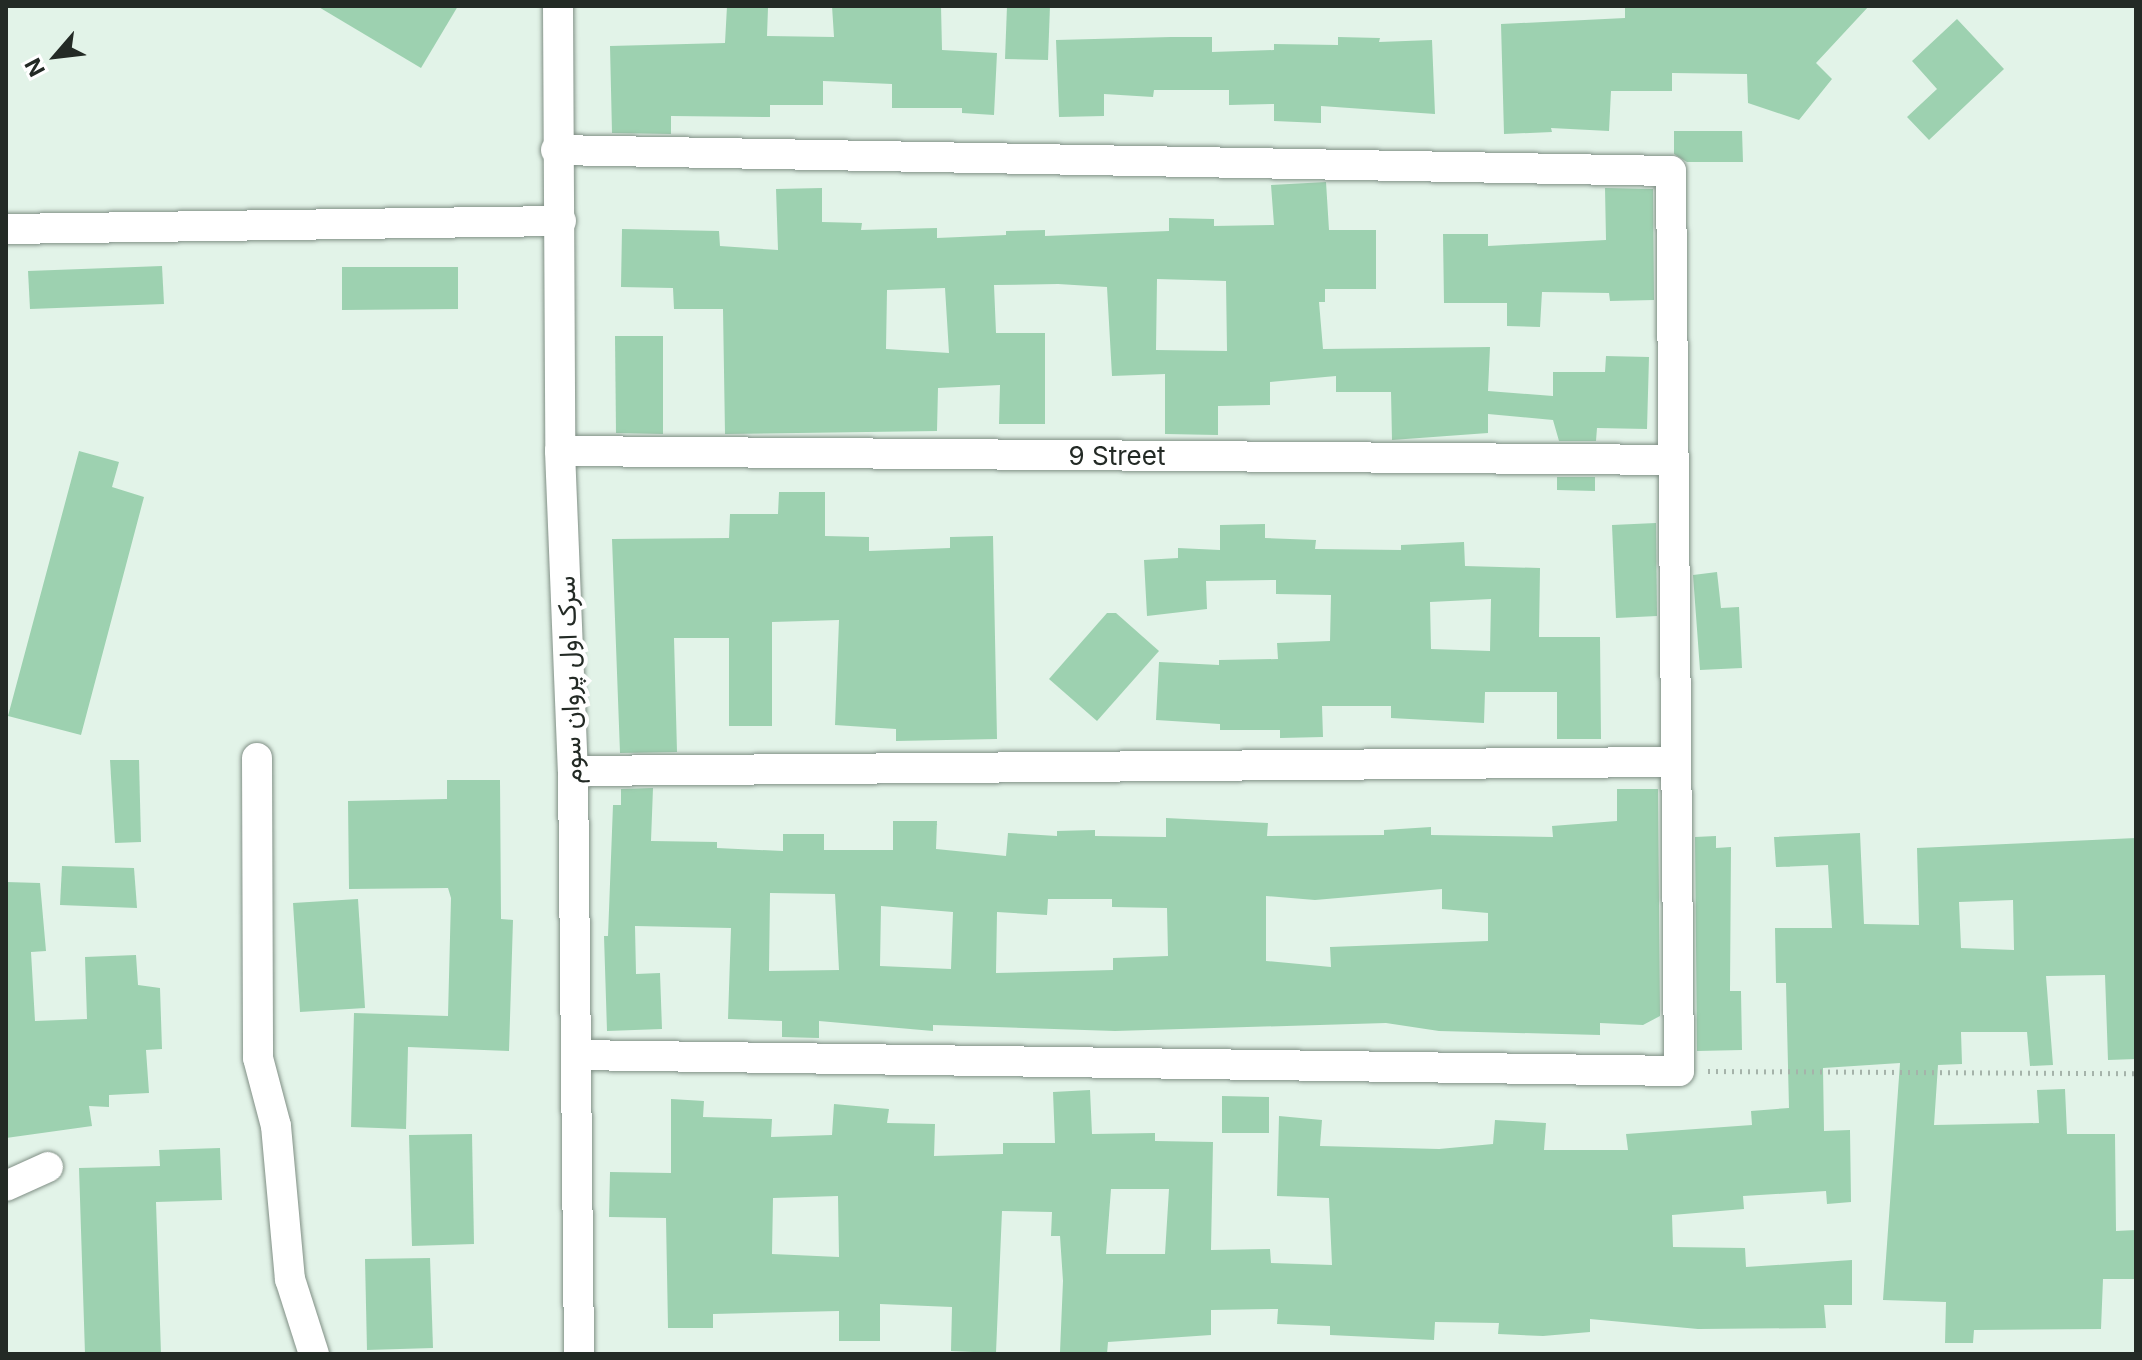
<!DOCTYPE html>
<meta charset="utf-8">
<style>
body{margin:0}
#map{position:relative;width:2142px;height:1360px;overflow:hidden;background:#e2f3e8;font-family:Inter,Vazirmatn,sans-serif}
div>[style]{position:absolute}
.building>*{inset:0;background:#9dd1b0}
.path>*{height:5px;margin-top:-2.5px;transform-origin:0;background:repeating-linear-gradient(90deg,#a5b3aa 0 2px,transparent 0 8px)}
.roads{filter:drop-shadow(0 0 2px #808f85) drop-shadow(0 0 2px #808f85)}
.minor>*{height:30px;margin:-15px;padding:0 15px;transform-origin:15px;border-radius:15px;background:#fff}
span{translate:-50% -50%;white-space:nowrap;text-align:center;line-height:1.15;-webkit-text-stroke:8px #fff;paint-order:stroke}
.street-label{font-size:26px;color:#232a25}
.frame{position:absolute;inset:0;border:8px solid #232a25;pointer-events:none}
.north{position:absolute;left:16px;top:16px;width:80px;height:80px;-webkit-text-stroke:6px #fff;paint-order:stroke;rotate:242deg;font-size:22px;font-weight:700;line-height:32px;text-align:center;color:#232a25}
.north::after{content:'';display:block;margin:auto;width:28px;height:36px;background:#232a25;clip-path:polygon(50% 0,100% 100%,50% 72%,0 100%)}
</style>
<div id="map">
<div class="building">
<div style="clip-path:polygon(317px 6px,458px 6px,421px 68px)"></div>
<div style="clip-path:polygon(727px 6px,768px 8px,767px 36px,834px 37px,832px 6px,941px 6px,942px 50px,997px 53px,994px 115px,962px 113px,962px 108px,892px 108px,892px 84px,823px 81px,823px 105px,770px 105px,770px 117px,671px 116px,671px 134px,612px 133px,610px 46px,725px 43px)"></div>
<div style="clip-path:polygon(1007px 6px,1050px 6px,1048px 60px,1005px 59px)"></div>
<div style="clip-path:polygon(1869px 6px,1816px 63px,1832px 79px,1799px 120px,1748px 103px,1747px 74px,1672px 73px,1672px 91px,1611px 91px,1609px 131px,1551px 128px,1552px 132px,1504px 134px,1501px 24px,1625px 18px,1625px 8px)"></div>
<div style="clip-path:polygon(1957px 19px,2004px 69px,1929px 140px,1907px 117px,1937px 89px,1912px 61px)"></div>
<div style="clip-path:polygon(1171px 37px,1212px 37px,1212px 52px,1274px 50px,1274px 44px,1338px 45px,1338px 37px,1380px 38px,1379px 42px,1432px 40px,1435px 114px,1321px 106px,1321px 123px,1274px 121px,1274px 104px,1229px 105px,1229px 90px,1154px 90px,1153px 97px,1104px 94px,1104px 116px,1059px 117px,1056px 40px)"></div>
<div style="clip-path:polygon(1674px 131px,1742px 131px,1743px 162px,1687px 162px,1674px 154px)"></div>
<div style="clip-path:polygon(evenodd,1326px 182px,1329px 230px,1376px 230px,1376px 289px,1325px 289px,1325px 302px,1319px 302px,1323px 349px,1490px 347px,1488px 391px,1553px 396px,1553px 372px,1605px 372px,1606px 356px,1649px 357px,1647px 429px,1597px 428px,1596px 441px,1559px 441px,1553px 420px,1488px 414px,1488px 433px,1392px 440px,1391px 392px,1336px 392px,1336px 376px,1270px 382px,1270px 405px,1218px 406px,1218px 435px,1165px 434px,1165px 374px,1112px 376px,1107px 287px,1058px 284px,994px 285px,996px 333px,1045px 333px,1045px 424px,999px 424px,1000px 385px,938px 388px,937px 431px,725px 434px,723px 309px,674px 309px,673px 288px,621px 287px,622px 229px,719px 231px,720px 246px,778px 250px,776px 189px,822px 188px,822px 222px,862px 223px,861px 230px,937px 228px,937px 238px,1006px 235px,1006px 231px,1045px 230px,1045px 236px,1169px 231px,1169px 218px,1214px 219px,1214px 226px,1274px 225px,1271px 185px,1326px 182px,1157px 279px,1226px 281px,1227px 351px,1156px 350px,1157px 279px,1326px 182px,945px 288px,949px 353px,886px 349px,887px 290px,945px 288px)"></div>
<div style="clip-path:polygon(1605px 188px,1653px 189px,1654px 300px,1610px 301px,1609px 293px,1542px 292px,1540px 327px,1507px 326px,1507px 303px,1444px 303px,1443px 234px,1488px 234px,1488px 246px,1606px 240px)"></div>
<div style="clip-path:polygon(162px 266px,164px 304px,30px 309px,28px 271px)"></div>
<div style="clip-path:polygon(342px 267px,458px 267px,458px 309px,342px 310px)"></div>
<div style="clip-path:polygon(615px 336px,663px 336px,663px 434px,616px 433px)"></div>
<div style="clip-path:polygon(79px 451px,119px 462px,112px 487px,144px 497px,81px 735px,8px 716px)"></div>
<div style="clip-path:polygon(1557px 477px,1595px 477px,1595px 491px,1557px 490px)"></div>
<div style="clip-path:polygon(779px 492px,825px 492px,825px 536px,869px 537px,869px 551px,950px 548px,950px 537px,993px 536px,997px 739px,896px 741px,896px 729px,835px 725px,839px 620px,772px 622px,772px 726px,729px 726px,729px 638px,674px 638px,677px 752px,620px 753px,612px 539px,729px 538px,730px 514px,778px 514px)"></div>
<div style="clip-path:polygon(1656px 523px,1657px 616px,1616px 618px,1612px 525px)"></div>
<div style="clip-path:polygon(evenodd,1265px 524px,1265px 538px,1316px 540px,1315px 549px,1401px 550px,1401px 545px,1464px 542px,1465px 566px,1540px 568px,1539px 637px,1600px 637px,1601px 739px,1557px 739px,1557px 692px,1485px 692px,1484px 723px,1391px 718px,1391px 706px,1322px 706px,1323px 737px,1280px 738px,1280px 730px,1220px 730px,1220px 724px,1156px 720px,1159px 662px,1219px 665px,1219px 660px,1278px 659px,1277px 643px,1330px 641px,1331px 595px,1276px 594px,1276px 580px,1206px 581px,1207px 609px,1147px 616px,1144px 560px,1178px 558px,1178px 548px,1220px 550px,1220px 525px,1265px 524px,1491px 599px,1490px 651px,1431px 649px,1430px 602px,1491px 599px)"></div>
<div style="clip-path:polygon(1717px 572px,1721px 608px,1739px 607px,1742px 668px,1700px 670px,1693px 575px)"></div>
<div style="clip-path:polygon(1107px 613px,1116px 613px,1159px 651px,1097px 721px,1049px 679px)"></div>
<div style="clip-path:polygon(110px 760px,139px 760px,141px 842px,115px 843px)"></div>
<div style="clip-path:polygon(447px 780px,500px 780px,501px 919px,513px 920px,509px 1051px,408px 1047px,406px 1129px,351px 1127px,354px 1013px,448px 1016px,451px 898px,448px 888px,349px 889px,348px 801px,447px 799px)"></div>
<div style="clip-path:polygon(evenodd,653px 788px,651px 841px,717px 842px,717px 848px,783px 851px,783px 834px,824px 834px,824px 850px,893px 850px,893px 821px,937px 821px,936px 849px,1006px 856px,1008px 833px,1057px 836px,1057px 831px,1095px 830px,1095px 836px,1166px 837px,1166px 818px,1268px 823px,1267px 836px,1384px 835px,1384px 830px,1431px 827px,1431px 835px,1553px 837px,1552px 826px,1617px 821px,1617px 789px,1658px 789px,1660px 1016px,1643px 1025px,1600px 1023px,1600px 1035px,1439px 1031px,1386px 1023px,1115px 1031px,933px 1025px,933px 1031px,819px 1021px,819px 1038px,782px 1037px,782px 1021px,728px 1019px,731px 928px,635px 926px,636px 974px,660px 973px,662px 1029px,607px 1031px,604px 936px,608px 936px,613px 805px,621px 805px,621px 789px,653px 788px,1442px 889px,1442px 909px,1488px 913px,1488px 941px,1330px 947px,1331px 967px,1266px 961px,1266px 896px,1315px 900px,1442px 889px,653px 788px,770px 893px,835px 894px,839px 970px,769px 971px,770px 893px,653px 788px,1048px 899px,1112px 899px,1112px 907px,1167px 908px,1168px 956px,1113px 958px,1113px 970px,996px 973px,997px 912px,1047px 915px,1048px 899px,653px 788px,881px 906px,953px 912px,951px 969px,880px 966px,881px 906px)"></div>
<div style="clip-path:polygon(evenodd,1860px 833px,1864px 924px,1919px 925px,1917px 848px,2136px 838px,2136px 1059px,2108px 1060px,2105px 975px,2046px 976px,2053px 1065px,2030px 1066px,2027px 1032px,1961px 1032px,1962px 1064px,1938px 1065px,1934px 1125px,2039px 1123px,2037px 1090px,2065px 1089px,2067px 1134px,2115px 1134px,2116px 1231px,2136px 1230px,2136px 1279px,2103px 1279px,2101px 1329px,1974px 1330px,1973px 1343px,1945px 1343px,1946px 1302px,1883px 1300px,1900px 1063px,1823px 1068px,1824px 1131px,1850px 1130px,1851px 1202px,1827px 1204px,1826px 1191px,1743px 1196px,1744px 1209px,1672px 1215px,1673px 1247px,1745px 1248px,1746px 1267px,1852px 1260px,1852px 1305px,1824px 1305px,1826px 1328px,1698px 1329px,1590px 1319px,1590px 1332px,1543px 1336px,1498px 1334px,1499px 1323px,1435px 1322px,1434px 1340px,1330px 1335px,1330px 1326px,1277px 1324px,1278px 1309px,1211px 1310px,1211px 1335px,1108px 1342px,1107px 1354px,1060px 1352px,1063px 1281px,1060px 1236px,1051px 1236px,1052px 1212px,1002px 1211px,996px 1353px,951px 1351px,952px 1307px,880px 1304px,880px 1341px,839px 1341px,839px 1311px,713px 1314px,713px 1328px,668px 1328px,666px 1218px,609px 1217px,610px 1172px,671px 1173px,671px 1099px,704px 1101px,703px 1117px,772px 1119px,771px 1137px,832px 1135px,834px 1104px,889px 1109px,887px 1123px,935px 1124px,934px 1156px,1003px 1154px,1003px 1143px,1055px 1143px,1053px 1092px,1090px 1090px,1092px 1134px,1155px 1133px,1155px 1141px,1213px 1142px,1211px 1250px,1270px 1249px,1271px 1263px,1332px 1265px,1329px 1198px,1277px 1196px,1279px 1116px,1322px 1120px,1320px 1146px,1439px 1149px,1493px 1144px,1495px 1120px,1546px 1123px,1544px 1150px,1628px 1150px,1626px 1134px,1752px 1125px,1751px 1111px,1789px 1108px,1786px 983px,1776px 983px,1775px 928px,1832px 928px,1828px 865px,1776px 867px,1774px 837px,1860px 833px,2013px 900px,2014px 950px,1961px 948px,1959px 902px,2013px 900px,1860px 833px,1111px 1189px,1169px 1189px,1165px 1254px,1106px 1254px,1111px 1189px,1860px 833px,838px 1196px,839px 1257px,772px 1254px,773px 1198px,838px 1196px)"></div>
<div style="clip-path:polygon(1716px 836px,1716px 848px,1731px 847px,1730px 991px,1741px 991px,1742px 1050px,1697px 1051px,1695px 837px)"></div>
<div style="clip-path:polygon(62px 866px,134px 868px,137px 908px,60px 905px)"></div>
<div style="clip-path:polygon(6px 882px,40px 883px,46px 951px,31px 952px,35px 1021px,87px 1019px,85px 957px,136px 955px,138px 985px,160px 988px,162px 1049px,146px 1050px,149px 1093px,109px 1095px,109px 1107px,89px 1106px,92px 1126px,6px 1138px)"></div>
<div style="clip-path:polygon(358px 899px,365px 1008px,300px 1012px,293px 903px)"></div>
<div style="clip-path:polygon(1222px 1096px,1269px 1097px,1269px 1133px,1222px 1133px)"></div>
<div style="clip-path:polygon(472px 1134px,474px 1244px,412px 1246px,409px 1135px)"></div>
<div style="clip-path:polygon(220px 1148px,222px 1200px,156px 1202px,161px 1354px,85px 1354px,79px 1168px,160px 1166px,159px 1150px)"></div>
<div style="clip-path:polygon(430px 1258px,433px 1348px,367px 1350px,365px 1259px)"></div>
</div>
<div class="path">
<div style="left:1708px;top:1071px;width:428px;rotate:0.3deg"></div>
</div>
<div class="roads">
<div class="minor">
<div style="left:558px;top:6px;width:445px;rotate:89.7deg"></div>
<div style="left:560px;top:451px;width:320px;rotate:87.7deg"></div>
<div style="left:573px;top:771px;width:583px;rotate:89.41deg"></div>
<div style="left:556px;top:150px;width:1115px;rotate:1.08deg"></div>
<div style="left:1671px;top:171px;width:900px;rotate:89.49deg"></div>
<div style="left:1679px;top:1071px;width:1101px;rotate:-179.17deg"></div>
<div style="left:6px;top:229px;width:555px;rotate:-0.83deg"></div>
<div style="left:560px;top:451px;width:1113px;rotate:0.46deg"></div>
<div style="left:257px;top:758px;width:300px;rotate:89.8deg"></div>
<div style="left:258px;top:1058px;width:70px;rotate:75.2deg"></div>
<div style="left:276px;top:1126px;width:154px;rotate:84.8deg"></div>
<div style="left:290px;top:1279px;width:79px;rotate:72.3deg"></div>
<div style="left:573px;top:771px;width:1102px;rotate:-0.47deg"></div>
<div style="left:6px;top:1186px;width:46px;rotate:-24.3deg"></div>
</div>
</div>
<div class="street-label">
<span style="left:1117px;top:456px">9 Street</span>
<span style="left:569px;top:680px;rotate:-92deg">سرک اول پروان سوم</span>
</div>
<div class="frame"></div>
<div class="north">N</div>
</div>
